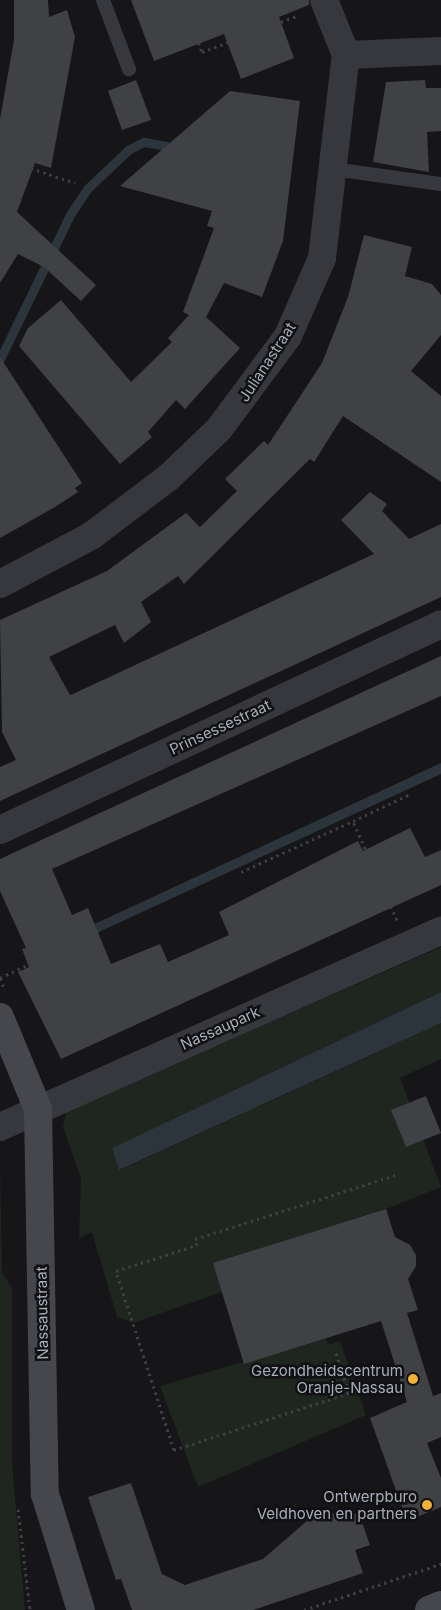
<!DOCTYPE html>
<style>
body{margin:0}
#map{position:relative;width:441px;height:1610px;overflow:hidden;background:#161618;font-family:Inter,sans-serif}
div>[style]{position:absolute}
.green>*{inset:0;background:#1e261f}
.water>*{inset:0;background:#2c353c}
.stream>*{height:9px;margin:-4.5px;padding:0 4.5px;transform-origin:4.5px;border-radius:4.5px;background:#2c353c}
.building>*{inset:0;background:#404145}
.path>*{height:3px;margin-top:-1.5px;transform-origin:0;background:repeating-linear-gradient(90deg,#3d3f44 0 2.5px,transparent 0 6.5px)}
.lane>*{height:14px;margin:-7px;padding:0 7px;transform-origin:7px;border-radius:7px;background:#37383d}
.street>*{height:28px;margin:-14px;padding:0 14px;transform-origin:14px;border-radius:14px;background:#37383d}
.secondary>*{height:28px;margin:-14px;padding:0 14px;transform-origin:14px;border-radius:14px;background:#45474d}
.dots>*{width:14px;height:14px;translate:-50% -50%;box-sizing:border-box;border:2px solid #111113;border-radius:50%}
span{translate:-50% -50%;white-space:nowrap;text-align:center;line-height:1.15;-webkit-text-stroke:5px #111113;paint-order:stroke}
.street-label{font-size:15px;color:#a8adb8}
.poi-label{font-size:15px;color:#a8adb8}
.right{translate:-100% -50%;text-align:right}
</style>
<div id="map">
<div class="green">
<div style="clip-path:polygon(441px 947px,441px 992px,112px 1148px,120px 1170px,441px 1023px,441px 1059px,400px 1078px,441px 1187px,386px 1209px,214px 1263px,222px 1292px,133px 1323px,117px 1317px,92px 1232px,79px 1238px,81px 1178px,63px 1127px,66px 1112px)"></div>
<div style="clip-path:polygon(0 1161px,2px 1273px,12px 1288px,12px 1464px,25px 1610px,0 1610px)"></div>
<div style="clip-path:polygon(326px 1338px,328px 1345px,340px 1341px,366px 1415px,198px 1487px,160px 1386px)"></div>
</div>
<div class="water">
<div style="clip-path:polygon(441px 763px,441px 774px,62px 949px,58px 941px)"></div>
<div style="clip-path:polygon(441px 992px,441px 1023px,119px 1170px,112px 1148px)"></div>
</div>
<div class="stream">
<div style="left:0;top:359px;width:162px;rotate:-64.1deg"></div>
<div style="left:71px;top:213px;width:30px;rotate:-56deg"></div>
<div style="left:88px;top:188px;width:55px;rotate:-43.5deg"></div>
<div style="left:128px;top:150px;width:18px;rotate:-27deg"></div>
<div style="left:144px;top:142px;width:23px;rotate:10deg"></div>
</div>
<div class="building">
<div style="clip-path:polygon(14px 0,48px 0,49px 17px,67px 10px,75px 37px,51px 168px,35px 163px,17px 212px,96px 285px,81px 301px,44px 267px,18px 254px,0 283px,0 119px,14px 40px)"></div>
<div style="clip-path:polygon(131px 0,309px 0,309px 5px,279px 17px,294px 58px,241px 79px,224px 34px,154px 61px)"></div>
<div style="clip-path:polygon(136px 80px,151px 120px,122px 130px,108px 91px)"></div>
<div style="clip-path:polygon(425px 80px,426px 88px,441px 88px,441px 131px,427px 132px,429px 172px,373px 162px,386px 82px)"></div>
<div style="clip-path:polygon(230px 91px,300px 101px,283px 241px,262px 297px,224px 283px,206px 317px,240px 348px,185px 409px,176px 400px,148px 432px,152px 437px,120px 464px,19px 346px,28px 328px,61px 300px,131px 382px,172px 342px,168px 338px,189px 315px,183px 312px,214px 228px,207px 226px,212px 211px,120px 186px)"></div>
<div style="clip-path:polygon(364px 235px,412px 247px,405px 276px,432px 284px,441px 295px,441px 335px,411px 371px,441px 396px,441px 482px,343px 416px,314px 462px,310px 459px,184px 584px,178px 576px,141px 602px,151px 622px,124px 643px,115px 625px,49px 657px,70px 695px,75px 693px,374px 554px,341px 520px,370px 492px,387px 504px,382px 511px,409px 539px,441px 524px,441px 597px,0 801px,0 767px,16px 760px,2px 732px,0 620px,107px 571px,186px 513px,200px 527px,237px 491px,225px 479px,264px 441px,268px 445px,322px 363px,348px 297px)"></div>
<div style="clip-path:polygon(0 357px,82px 483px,75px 488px,78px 492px,55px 507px,0 538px)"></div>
<div style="clip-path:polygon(441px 656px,441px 696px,52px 869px,72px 915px,88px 908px,111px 964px,160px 944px,168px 962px,229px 935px,219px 912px,358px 841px,363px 851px,410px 828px,425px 857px,441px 850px,441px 885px,61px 1059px,18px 972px,29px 967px,22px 949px,26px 948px,0 891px,0 859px)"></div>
<div style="clip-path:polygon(426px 1096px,441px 1133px,406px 1147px,391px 1110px)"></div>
<div style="clip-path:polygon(386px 1209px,395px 1237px,410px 1245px,416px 1255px,416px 1266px,408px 1279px,418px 1310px,407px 1313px,433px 1396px,441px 1393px,441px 1437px,427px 1443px,441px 1478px,441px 1507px,407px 1521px,370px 1418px,407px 1402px,381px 1321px,244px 1364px,213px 1263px)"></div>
<div style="clip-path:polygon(131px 1483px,162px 1574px,185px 1585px,263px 1559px,308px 1520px,324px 1513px,359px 1514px,370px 1545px,355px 1550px,363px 1573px,253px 1610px,132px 1610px,121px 1579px,116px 1580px,88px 1497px)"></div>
</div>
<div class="path">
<div style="left:182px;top:0;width:56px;rotate:69deg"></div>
<div style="left:202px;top:52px;width:104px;rotate:-20.9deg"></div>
<div style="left:0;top:158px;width:79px;rotate:18.4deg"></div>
<div style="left:241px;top:872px;width:123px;rotate:-24.5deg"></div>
<div style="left:397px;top:920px;width:108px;rotate:-114deg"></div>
<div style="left:353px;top:821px;width:63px;rotate:-25.3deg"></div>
<div style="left:0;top:978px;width:13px;rotate:67deg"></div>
<div style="left:0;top:978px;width:63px;rotate:-25.3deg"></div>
<div style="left:336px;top:1353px;width:42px;rotate:72deg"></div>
<div style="left:349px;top:1393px;width:184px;rotate:162deg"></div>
<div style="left:174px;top:1450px;width:188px;rotate:-108deg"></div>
<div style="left:116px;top:1271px;width:85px;rotate:-17.8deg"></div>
<div style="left:197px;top:1245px;width:6px;rotate:-108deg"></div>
<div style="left:195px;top:1239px;width:210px;rotate:-17.7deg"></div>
<div style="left:18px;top:1509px;width:102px;rotate:83.2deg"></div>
<div style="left:304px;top:1610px;width:145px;rotate:-18.6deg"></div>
</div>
<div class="lane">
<div style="left:103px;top:0;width:74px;rotate:69.4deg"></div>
<div style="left:333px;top:169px;width:109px;rotate:7.9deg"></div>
</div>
<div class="street">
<div style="left:346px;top:55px;width:95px;rotate:-2.4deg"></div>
<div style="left:0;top:584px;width:103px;rotate:-27.8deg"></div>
<div style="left:91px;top:536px;width:98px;rotate:-37.1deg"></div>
<div style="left:169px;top:477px;width:69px;rotate:-43.8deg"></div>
<div style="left:219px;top:429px;width:116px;rotate:-53.4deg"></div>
<div style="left:288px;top:336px;width:85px;rotate:-66.4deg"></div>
<div style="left:322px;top:258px;width:204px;rotate:-83.3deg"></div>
<div style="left:346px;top:55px;width:59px;rotate:-111.8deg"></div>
<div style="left:0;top:830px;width:487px;rotate:-25deg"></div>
<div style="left:0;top:1127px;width:483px;rotate:-24deg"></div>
</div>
<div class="secondary">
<div style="left:0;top:1017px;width:100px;rotate:67.6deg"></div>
<div style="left:38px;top:1109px;width:385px;rotate:89deg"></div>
<div style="left:45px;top:1494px;width:121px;rotate:72.8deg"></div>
<div style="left:429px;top:1610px;width:13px;rotate:-23deg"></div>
</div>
<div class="dots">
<div style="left:413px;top:1379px;background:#f2b134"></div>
<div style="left:427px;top:1505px;background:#f2b134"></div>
</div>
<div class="street-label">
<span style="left:267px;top:362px;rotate:-57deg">Julianastraat</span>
<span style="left:220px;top:727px;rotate:-25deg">Prinsessestraat</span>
<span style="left:220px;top:1028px;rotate:-24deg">Nassaupark</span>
<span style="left:42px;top:1313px;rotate:-91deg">Nassaustraat</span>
</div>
<div class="poi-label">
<span class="right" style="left:403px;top:1379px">Gezondheidscentrum<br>Oranje-Nassau</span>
<span class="right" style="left:417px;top:1505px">Ontwerpburo<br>Veldhoven en partners</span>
</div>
</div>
